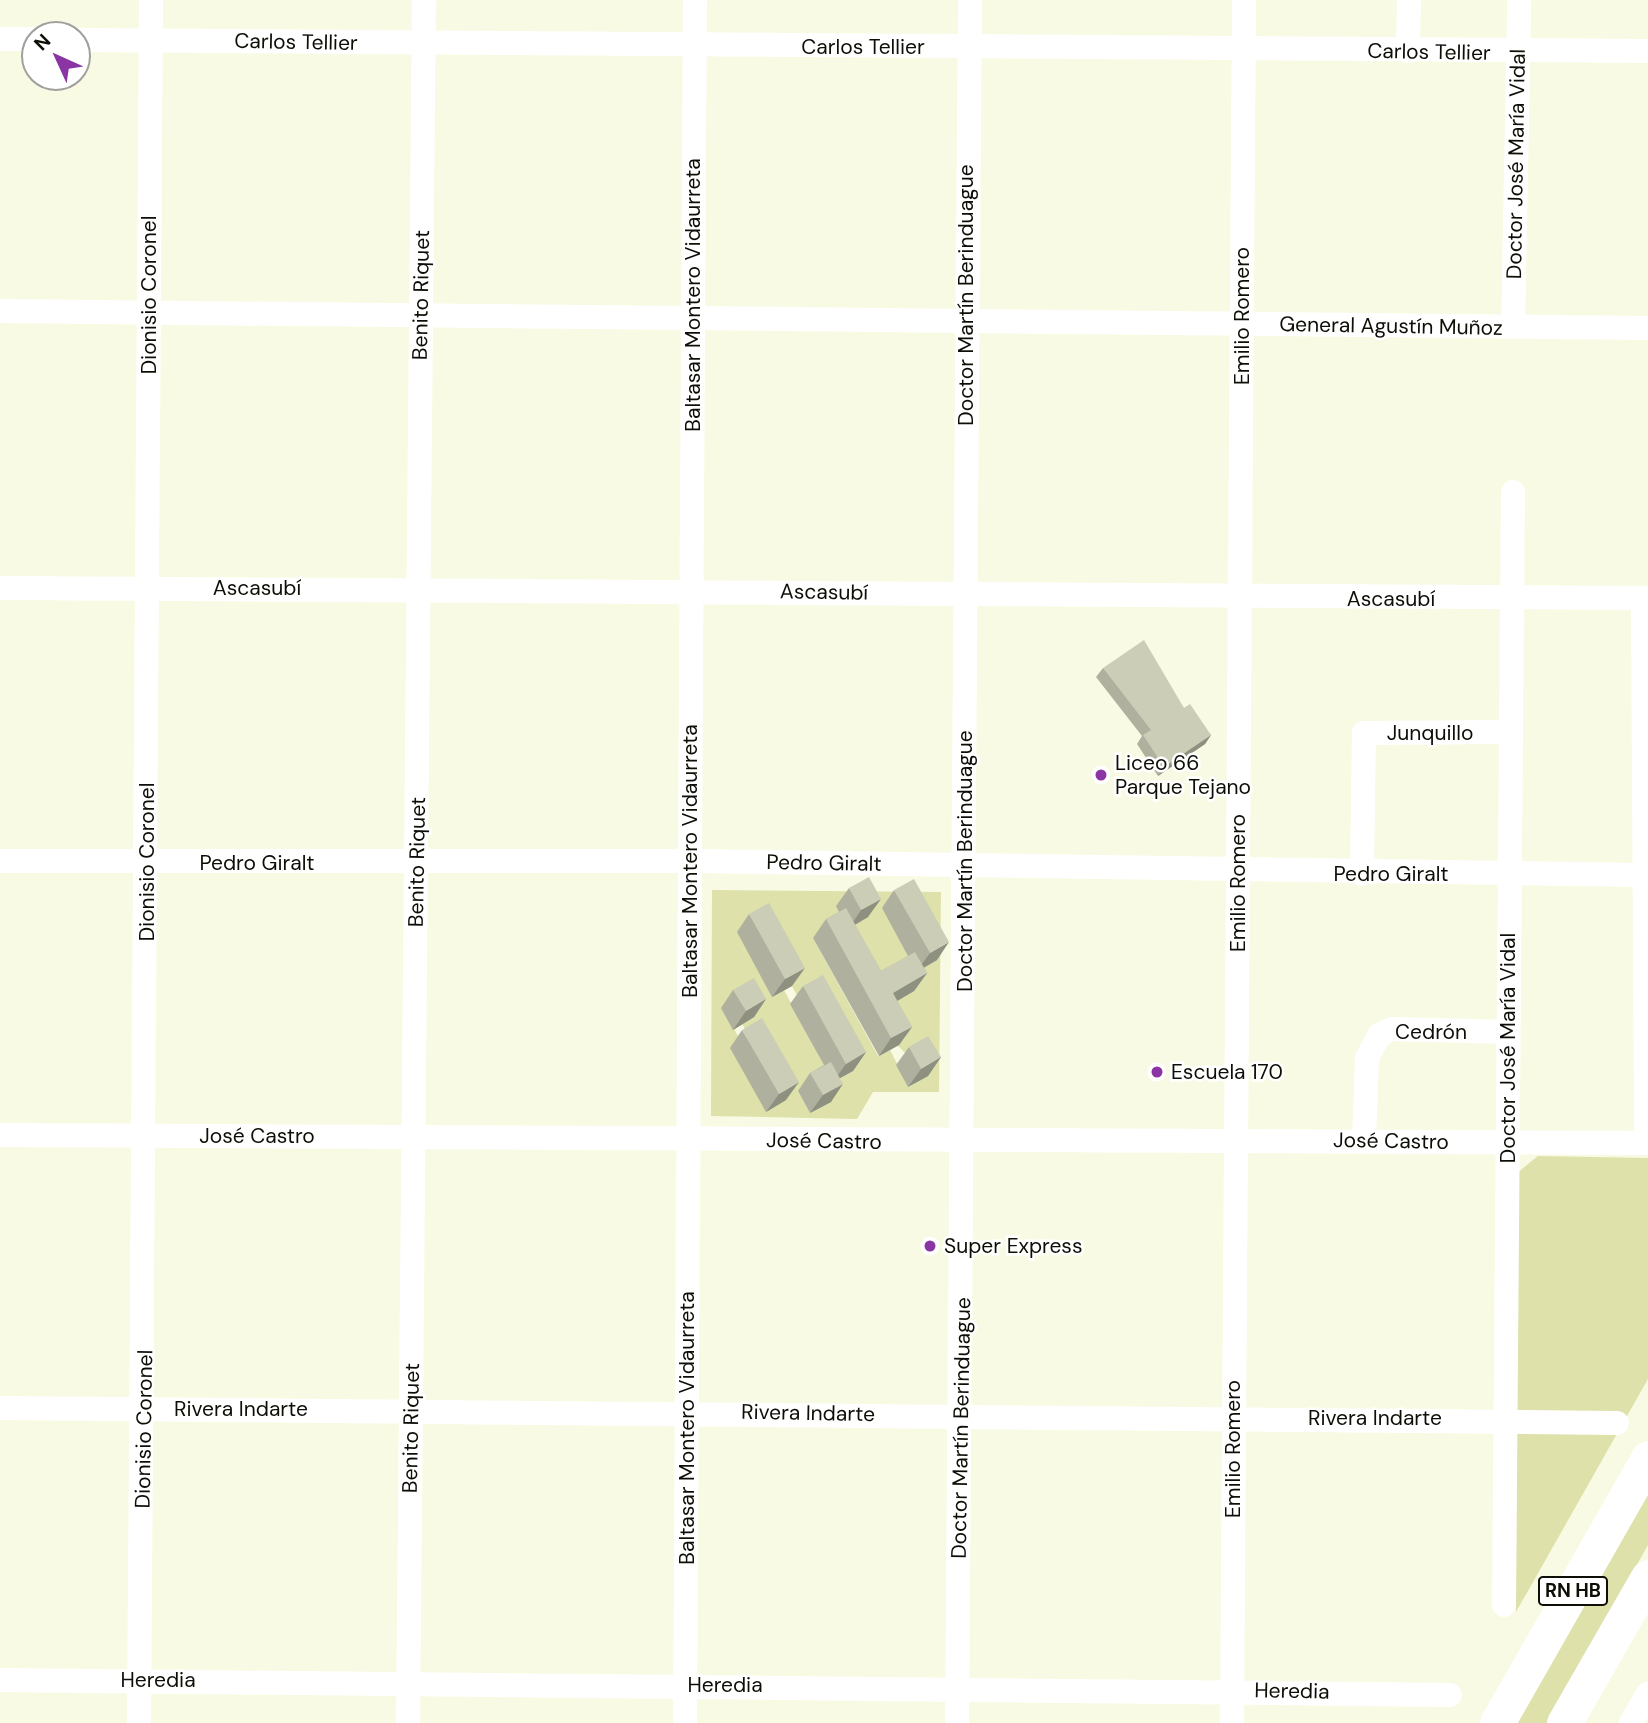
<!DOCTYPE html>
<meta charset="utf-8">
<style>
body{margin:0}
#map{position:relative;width:1648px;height:1723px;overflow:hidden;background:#f9fae4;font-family:"DM Sans",sans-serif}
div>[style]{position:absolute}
.green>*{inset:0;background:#dee1a9}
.minor>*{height:24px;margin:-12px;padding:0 12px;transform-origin:12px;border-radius:12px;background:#fff}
.highway>*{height:35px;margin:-17.5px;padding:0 17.5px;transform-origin:17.5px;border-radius:17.5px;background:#fff}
.wall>*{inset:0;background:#afb09d}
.shaded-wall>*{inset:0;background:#8e9080}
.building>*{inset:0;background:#cbcdb7}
.dots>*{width:19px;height:19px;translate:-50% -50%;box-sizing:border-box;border:4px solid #fff;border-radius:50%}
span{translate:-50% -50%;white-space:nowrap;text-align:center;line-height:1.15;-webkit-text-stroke:5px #fff;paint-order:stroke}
.shield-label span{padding:2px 5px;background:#fff;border:2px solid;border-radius:5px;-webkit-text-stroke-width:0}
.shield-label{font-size:19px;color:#0e0e07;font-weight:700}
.street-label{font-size:21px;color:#0e0e07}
.poi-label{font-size:21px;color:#0e0e07}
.left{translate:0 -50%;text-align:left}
.north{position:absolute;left:21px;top:21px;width:70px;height:70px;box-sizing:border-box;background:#fff;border:2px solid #9f9f9c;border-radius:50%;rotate:315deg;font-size:19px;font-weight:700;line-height:28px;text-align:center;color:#0e0e07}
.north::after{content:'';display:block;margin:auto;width:24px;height:32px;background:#8a35a3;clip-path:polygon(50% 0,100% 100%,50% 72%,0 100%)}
</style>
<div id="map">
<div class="green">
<div style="clip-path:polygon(evenodd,712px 890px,941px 892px,939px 1092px,873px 1092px,857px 1119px,711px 1116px,712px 890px,844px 921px,898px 1046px,928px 1075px,909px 1087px,890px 1050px,878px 1056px,813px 938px,844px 921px,712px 890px,756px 922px,799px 999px,853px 1071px,823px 1088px,810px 1113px,798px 1091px,829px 1074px,784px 990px,773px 996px,756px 922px,712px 890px,742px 1024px,786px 1100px,741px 1041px,734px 1029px,742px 1024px)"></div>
<div style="clip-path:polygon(1538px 1156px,1648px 1158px,1648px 1379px,1516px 1612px,1517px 1173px)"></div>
<div style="clip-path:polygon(1648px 1483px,1648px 1545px,1548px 1723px,1514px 1723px)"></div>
</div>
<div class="minor">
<div style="left:0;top:39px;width:35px"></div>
<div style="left:77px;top:40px;width:1571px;rotate:0.4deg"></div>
<div style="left:1408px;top:51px;width:51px;rotate:-88.9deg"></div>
<div style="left:0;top:311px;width:1648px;rotate:0.59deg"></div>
<div style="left:1513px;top:327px;width:327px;rotate:-88.9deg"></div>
<div style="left:0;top:588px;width:1648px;rotate:0.35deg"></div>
<div style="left:1643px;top:598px;width:545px;rotate:89.68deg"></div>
<div style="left:0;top:861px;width:690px"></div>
<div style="left:690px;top:861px;width:958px;rotate:0.84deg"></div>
<div style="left:1362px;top:874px;width:141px;rotate:-89.2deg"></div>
<div style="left:1364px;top:733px;width:146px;rotate:-0.4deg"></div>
<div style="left:0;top:1135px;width:1648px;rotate:0.28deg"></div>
<div style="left:1364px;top:1140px;width:82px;rotate:-87.9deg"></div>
<div style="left:1367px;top:1058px;width:26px;rotate:-62deg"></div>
<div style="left:1379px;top:1035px;width:14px;rotate:-25deg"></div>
<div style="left:1392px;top:1029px;width:116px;rotate:1.5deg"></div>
<div style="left:0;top:1408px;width:1617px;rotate:0.53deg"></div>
<div style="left:1504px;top:1605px;width:1113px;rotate:-89.54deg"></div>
<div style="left:0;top:1680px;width:1450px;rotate:0.59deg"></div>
<div style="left:139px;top:1723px;width:1723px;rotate:-89.6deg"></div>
<div style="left:408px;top:1723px;width:1723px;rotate:-89.47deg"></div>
<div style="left:685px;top:1723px;width:1723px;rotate:-89.67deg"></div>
<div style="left:957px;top:1723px;width:1723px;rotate:-89.57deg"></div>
<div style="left:1232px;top:1723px;width:1723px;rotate:-89.6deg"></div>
<div style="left:1631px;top:1723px;width:34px;rotate:-60deg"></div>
</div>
<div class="highway">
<div style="left:1497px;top:1723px;width:305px;rotate:-60.3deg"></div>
<div style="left:1564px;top:1723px;width:168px;rotate:-60.1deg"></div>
</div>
<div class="wall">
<div style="clip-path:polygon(1103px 668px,1184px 708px,1211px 735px,1205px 744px,1158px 776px,1137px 744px,1142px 736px,1096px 677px)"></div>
<div style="clip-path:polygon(849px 888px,868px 917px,855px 925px,881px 971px,908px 956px,882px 908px,894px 890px,937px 960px,924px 968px,927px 973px,914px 991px,897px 1001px,912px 1027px,899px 1045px,879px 1056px,813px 938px,826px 919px,839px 912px,836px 906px)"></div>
<div style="clip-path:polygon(749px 914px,792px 986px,772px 997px,737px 932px)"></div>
<div style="clip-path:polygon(803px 986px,866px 1052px,853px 1071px,840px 1078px,831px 1102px,810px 1113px,798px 1091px,810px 1073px,824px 1065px,790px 1004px)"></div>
<div style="clip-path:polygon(733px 990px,766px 999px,754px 1017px,733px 1030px,721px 1008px)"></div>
<div style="clip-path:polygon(742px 1030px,786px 1100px,766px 1112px,730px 1048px)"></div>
<div style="clip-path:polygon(909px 1047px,941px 1057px,928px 1076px,908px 1087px,896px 1065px)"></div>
</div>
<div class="shaded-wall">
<div style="clip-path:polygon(1211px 735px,1205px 744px,1158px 776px,1164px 767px)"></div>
<div style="clip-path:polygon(881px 899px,868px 917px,849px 928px,861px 910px)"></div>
<div style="clip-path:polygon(949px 942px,937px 960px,917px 971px,930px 953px)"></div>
<div style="clip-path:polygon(805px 968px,792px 986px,772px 997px,785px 979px)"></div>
<div style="clip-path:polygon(927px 973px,914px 991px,880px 1011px,893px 993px)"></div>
<div style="clip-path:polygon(766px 999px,754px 1017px,733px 1030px,746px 1011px)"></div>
<div style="clip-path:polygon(912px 1027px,899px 1045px,879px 1056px,891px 1038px)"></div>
<div style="clip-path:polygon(866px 1052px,853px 1071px,833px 1082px,846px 1064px)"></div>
<div style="clip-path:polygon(941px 1057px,928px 1076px,908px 1087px,921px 1069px)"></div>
<div style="clip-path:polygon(799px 1082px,786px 1100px,766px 1112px,779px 1094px)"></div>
<div style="clip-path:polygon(843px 1084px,831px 1102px,810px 1113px,823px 1095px)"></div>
</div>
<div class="building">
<div style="clip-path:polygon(1144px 640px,1184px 708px,1190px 704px,1211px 735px,1164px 767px,1143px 735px,1151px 730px,1103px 668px)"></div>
<div style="clip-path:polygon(869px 877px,881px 899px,861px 910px,849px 888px)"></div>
<div style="clip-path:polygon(914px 879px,949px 942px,930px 953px,894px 890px)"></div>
<div style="clip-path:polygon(769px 903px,805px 968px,785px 979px,749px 914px)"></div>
<div style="clip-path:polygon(846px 908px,881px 971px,915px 952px,927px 973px,893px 993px,912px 1027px,891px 1038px,826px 919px)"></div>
<div style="clip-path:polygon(823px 975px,866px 1052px,846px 1064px,803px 986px)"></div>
<div style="clip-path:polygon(754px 978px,766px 999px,746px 1011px,733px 990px)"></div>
<div style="clip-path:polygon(762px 1018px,799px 1082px,779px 1094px,742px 1030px)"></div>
<div style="clip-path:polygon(928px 1036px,941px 1057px,921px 1069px,909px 1047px)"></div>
<div style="clip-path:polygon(831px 1062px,843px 1084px,823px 1095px,810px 1073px)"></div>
</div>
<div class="dots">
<div style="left:1101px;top:775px;background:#8a35a3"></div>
<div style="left:1157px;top:1072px;background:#8a35a3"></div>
<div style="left:930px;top:1246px;background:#8a35a3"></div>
</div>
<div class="shield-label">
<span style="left:1573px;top:1591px">RN HB</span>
</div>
<div class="street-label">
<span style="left:296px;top:42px;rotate:1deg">Carlos Tellier</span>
<span style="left:863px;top:47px">Carlos Tellier</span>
<span style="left:1429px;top:52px;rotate:1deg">Carlos Tellier</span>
<span style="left:1516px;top:164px;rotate:-89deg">Doctor José María Vidal</span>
<span style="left:149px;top:295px;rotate:-90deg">Dionisio Coronel</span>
<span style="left:421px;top:295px;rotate:-89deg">Benito Riquet</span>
<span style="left:693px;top:295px;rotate:-90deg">Baltasar Montero Vidaurreta</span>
<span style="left:966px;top:295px;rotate:-90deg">Doctor Martín Berinduague</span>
<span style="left:1242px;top:316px;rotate:-90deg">Emilio Romero</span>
<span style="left:1391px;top:326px;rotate:1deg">General Agustín Muñoz</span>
<span style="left:257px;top:588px">Ascasubí</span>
<span style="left:824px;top:592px;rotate:1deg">Ascasubí</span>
<span style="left:1391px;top:599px">Ascasubí</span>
<span style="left:1430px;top:733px">Junquillo</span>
<span style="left:690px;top:861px;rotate:-90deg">Baltasar Montero Vidaurreta</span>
<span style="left:965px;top:861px;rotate:-90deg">Doctor Martín Berinduague</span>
<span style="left:147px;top:862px;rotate:-90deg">Dionisio Coronel</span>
<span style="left:417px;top:862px;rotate:-89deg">Benito Riquet</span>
<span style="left:257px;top:863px">Pedro Giralt</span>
<span style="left:824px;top:863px;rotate:1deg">Pedro Giralt</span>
<span style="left:1391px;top:874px">Pedro Giralt</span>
<span style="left:1238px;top:883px;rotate:-90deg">Emilio Romero</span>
<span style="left:1431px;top:1032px">Cedrón</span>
<span style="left:1508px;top:1048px;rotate:-90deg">Doctor José María Vidal</span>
<span style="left:257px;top:1136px">José Castro</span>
<span style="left:824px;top:1141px;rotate:1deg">José Castro</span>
<span style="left:1391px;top:1141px;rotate:1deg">José Castro</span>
<span style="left:241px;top:1409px">Rivera Indarte</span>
<span style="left:808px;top:1413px;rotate:1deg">Rivera Indarte</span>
<span style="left:1375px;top:1418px">Rivera Indarte</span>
<span style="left:411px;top:1428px;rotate:-89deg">Benito Riquet</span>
<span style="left:687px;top:1428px;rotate:-90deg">Baltasar Montero Vidaurreta</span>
<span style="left:961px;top:1428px;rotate:-89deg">Doctor Martín Berinduague</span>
<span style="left:144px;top:1429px;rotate:-89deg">Dionisio Coronel</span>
<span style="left:1233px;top:1449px;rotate:-90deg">Emilio Romero</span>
<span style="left:158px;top:1680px">Heredia</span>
<span style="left:725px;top:1685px">Heredia</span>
<span style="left:1292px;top:1691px;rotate:1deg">Heredia</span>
</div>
<div class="poi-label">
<span class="left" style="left:1115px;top:775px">Liceo 66<br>Parque Tejano</span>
<span class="left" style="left:1171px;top:1072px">Escuela 170</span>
<span class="left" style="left:944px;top:1246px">Super Express</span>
</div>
<div class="north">N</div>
</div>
